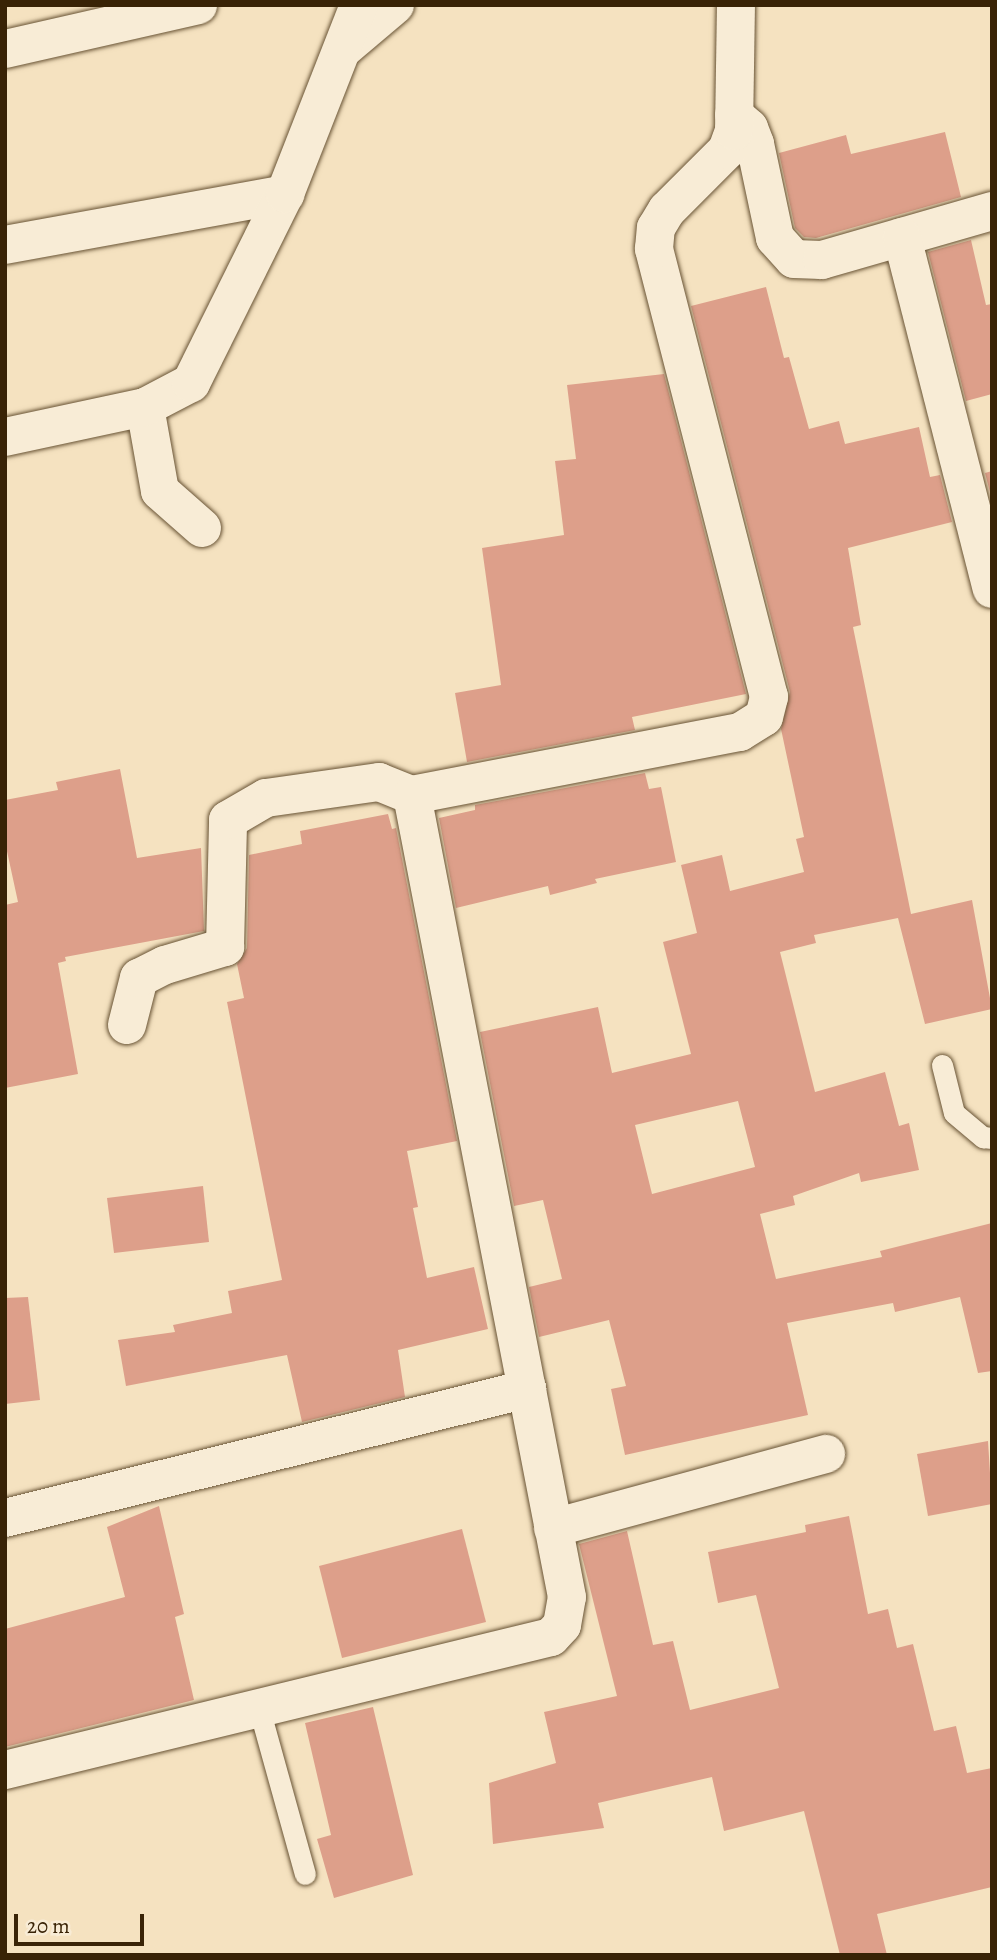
<!DOCTYPE html>
<style>
body{margin:0}
#map{position:relative;width:997px;height:1960px;overflow:hidden;background:#f5e2c0;font-family:Alegreya,serif}
div>[style]{position:absolute}
.building>*{inset:0;background:#dd9f8a}
.roads{filter:drop-shadow(0 0 2px #685334) drop-shadow(0 0 2px #685334)}
.lane>*{height:21px;margin:-10.5px;padding:0 10.5px;transform-origin:10.5px;border-radius:10.5px;background:#f8ecd6}
.street>*{height:38px;margin:-19px;padding:0 19px;transform-origin:19px;border-radius:19px;background:#f8ecd6}
span{translate:-50% -50%;white-space:nowrap;text-align:center;line-height:1.15;-webkit-text-stroke:5px #f8ecd6;paint-order:stroke}
.frame{position:absolute;inset:0;border:7px solid #392306;pointer-events:none}
.scale{position:absolute;left:14px;top:1914px;width:130px;height:32px;box-sizing:border-box;border:4px solid #392306;border-top:0;padding-left:9px;font-size:21px;line-height:24px;white-space:nowrap;color:#392306;-webkit-text-stroke:5px #f8ecd6;paint-order:stroke}
</style>
<div id="map">
<div class="building">
<div style="clip-path:polygon(945px 132px,961px 197px,816px 238px,804px 237px,795px 228px,779px 153px,846px 135px,851px 154px)"></div>
<div style="clip-path:polygon(971px 240px,986px 305px,992px 304px,992px 394px,966px 401px,928px 252px)"></div>
<div style="clip-path:polygon(evenodd,766px 287px,784px 358px,789px 357px,809px 429px,839px 421px,845px 444px,919px 427px,930px 477px,940px 475px,952px 522px,848px 548px,861px 625px,853px 627px,911px 914px,972px 900px,992px 1009px,925px 1024px,898px 918px,814px 935px,816px 943px,780px 952px,815px 1092px,885px 1072px,899px 1126px,909px 1123px,919px 1170px,861px 1182px,859px 1173px,793px 1196px,795px 1205px,760px 1214px,776px 1279px,882px 1257px,880px 1251px,992px 1223px,992px 1371px,978px 1373px,960px 1297px,895px 1312px,893px 1303px,787px 1323px,808px 1415px,625px 1455px,611px 1389px,626px 1386px,609px 1320px,539px 1337px,529px 1287px,562px 1279px,543px 1200px,514px 1206px,480px 1032px,598px 1007px,612px 1073px,691px 1054px,663px 942px,697px 933px,681px 865px,722px 855px,730px 891px,804px 872px,796px 839px,804px 837px,781px 729px,790px 692px,691px 306px,766px 287px,738px 1101px,755px 1167px,652px 1194px,635px 1125px,738px 1101px)"></div>
<div style="clip-path:polygon(664px 374px,746px 694px,632px 717px,635px 730px,467px 762px,455px 693px,501px 685px,482px 548px,564px 535px,555px 461px,576px 459px,567px 385px)"></div>
<div style="clip-path:polygon(992px 471px,992px 500px,985px 473px)"></div>
<div style="clip-path:polygon(120px 769px,137px 858px,201px 848px,204px 931px,65px 957px,66px 961px,58px 963px,78px 1074px,5px 1088px,5px 905px,18px 902px,5px 842px,5px 800px,58px 790px,56px 782px)"></div>
<div style="clip-path:polygon(645px 773px,649px 789px,661px 787px,676px 862px,595px 879px,597px 883px,550px 895px,548px 886px,456px 908px,439px 818px,475px 810px,475px 805px)"></div>
<div style="clip-path:polygon(388px 814px,392px 829px,396px 828px,457px 1141px,407px 1151px,418px 1207px,413px 1208px,427px 1278px,474px 1267px,488px 1329px,398px 1350px,405px 1397px,302px 1422px,287px 1355px,126px 1386px,118px 1340px,175px 1332px,173px 1325px,232px 1313px,228px 1291px,282px 1280px,227px 1002px,244px 998px,237px 964px,247px 948px,249px 855px,302px 844px,300px 831px)"></div>
<div style="clip-path:polygon(203px 1186px,209px 1242px,114px 1253px,107px 1198px)"></div>
<div style="clip-path:polygon(28px 1297px,40px 1400px,5px 1404px,5px 1298px)"></div>
<div style="clip-path:polygon(988px 1441px,992px 1504px,928px 1516px,917px 1454px)"></div>
<div style="clip-path:polygon(159px 1506px,184px 1614px,175px 1617px,194px 1700px,5px 1747px,5px 1629px,125px 1597px,107px 1527px)"></div>
<div style="clip-path:polygon(849px 1516px,868px 1614px,888px 1609px,897px 1648px,913px 1644px,934px 1731px,956px 1726px,967px 1773px,992px 1768px,992px 1887px,877px 1914px,887px 1955px,840px 1955px,804px 1811px,724px 1831px,712px 1777px,598px 1803px,604px 1828px,493px 1844px,489px 1783px,556px 1763px,544px 1712px,617px 1696px,579px 1544px,627px 1531px,653px 1645px,673px 1641px,690px 1710px,779px 1688px,756px 1595px,718px 1603px,708px 1552px,806px 1532px,805px 1525px)"></div>
<div style="clip-path:polygon(462px 1529px,486px 1622px,342px 1658px,319px 1566px)"></div>
<div style="clip-path:polygon(373px 1707px,413px 1875px,334px 1898px,317px 1839px,331px 1835px,305px 1723px)"></div>
</div>
<div class="roads">
<div class="lane">
<div style="left:942px;top:1065px;width:49px;rotate:76deg"></div>
<div style="left:954px;top:1113px;width:38px;rotate:40deg"></div>
<div style="left:983px;top:1137px;width:9px;rotate:6deg"></div>
<div style="left:260px;top:1712px;width:168px;rotate:74.5deg"></div>
</div>
<div class="street">
<div style="left:5px;top:49px;width:198px;rotate:-12.8deg"></div>
<div style="left:343px;top:49px;width:68px;rotate:-40.2deg"></div>
<div style="left:734px;top:115px;width:20px;rotate:41deg"></div>
<div style="left:749px;top:128px;width:17px;rotate:69deg"></div>
<div style="left:755px;top:144px;width:96px;rotate:78deg"></div>
<div style="left:775px;top:238px;width:28px;rotate:48deg"></div>
<div style="left:794px;top:259px;width:28px;rotate:2deg"></div>
<div style="left:822px;top:260px;width:177px;rotate:-16.1deg"></div>
<div style="left:902px;top:237px;width:363px;rotate:75.7deg"></div>
<div style="left:5px;top:245px;width:285px;rotate:-10.3deg"></div>
<div style="left:145px;top:407px;width:85px;rotate:79.9deg"></div>
<div style="left:160px;top:491px;width:56px;rotate:41.4deg"></div>
<div style="left:5px;top:437px;width:143px;rotate:-12.1deg"></div>
<div style="left:145px;top:407px;width:52px;rotate:-27.6deg"></div>
<div style="left:191px;top:383px;width:211px;rotate:-63.6deg"></div>
<div style="left:285px;top:194px;width:203px;rotate:-68.6deg"></div>
<div style="left:127px;top:1025px;width:49px;rotate:-75.7deg"></div>
<div style="left:139px;top:978px;width:29px;rotate:-27deg"></div>
<div style="left:165px;top:965px;width:63px;rotate:-16.7deg"></div>
<div style="left:225px;top:947px;width:127px;rotate:-88.6deg"></div>
<div style="left:228px;top:820px;width:44px;rotate:-30.1deg"></div>
<div style="left:266px;top:798px;width:114px;rotate:-8.1deg"></div>
<div style="left:379px;top:782px;width:35px;rotate:22deg"></div>
<div style="left:5px;top:1518px;width:538px;rotate:-13.88deg"></div>
<div style="left:553px;top:1528px;width:283px;rotate:-15.2deg"></div>
<div style="left:5px;top:1770px;width:562px;rotate:-13.69deg"></div>
<div style="left:551px;top:1637px;width:16px;rotate:-47deg"></div>
<div style="left:562px;top:1625px;width:28px;rotate:-80deg"></div>
<div style="left:567px;top:1597px;width:817px;rotate:-100.94deg"></div>
<div style="left:412px;top:795px;width:334px;rotate:-10.9deg"></div>
<div style="left:740px;top:732px;width:28px;rotate:-32deg"></div>
<div style="left:764px;top:717px;width:21px;rotate:-76deg"></div>
<div style="left:769px;top:697px;width:463px;rotate:-104.4deg"></div>
<div style="left:654px;top:249px;width:21px;rotate:-85deg"></div>
<div style="left:656px;top:228px;width:21px;rotate:-59deg"></div>
<div style="left:667px;top:210px;width:85px;rotate:-45deg"></div>
<div style="left:727px;top:150px;width:20px;rotate:-70deg"></div>
<div style="left:734px;top:131px;width:126px;rotate:-89.1deg"></div>
</div>
</div>
<div class="frame"></div>
<div class="scale">20 m</div>
</div>
